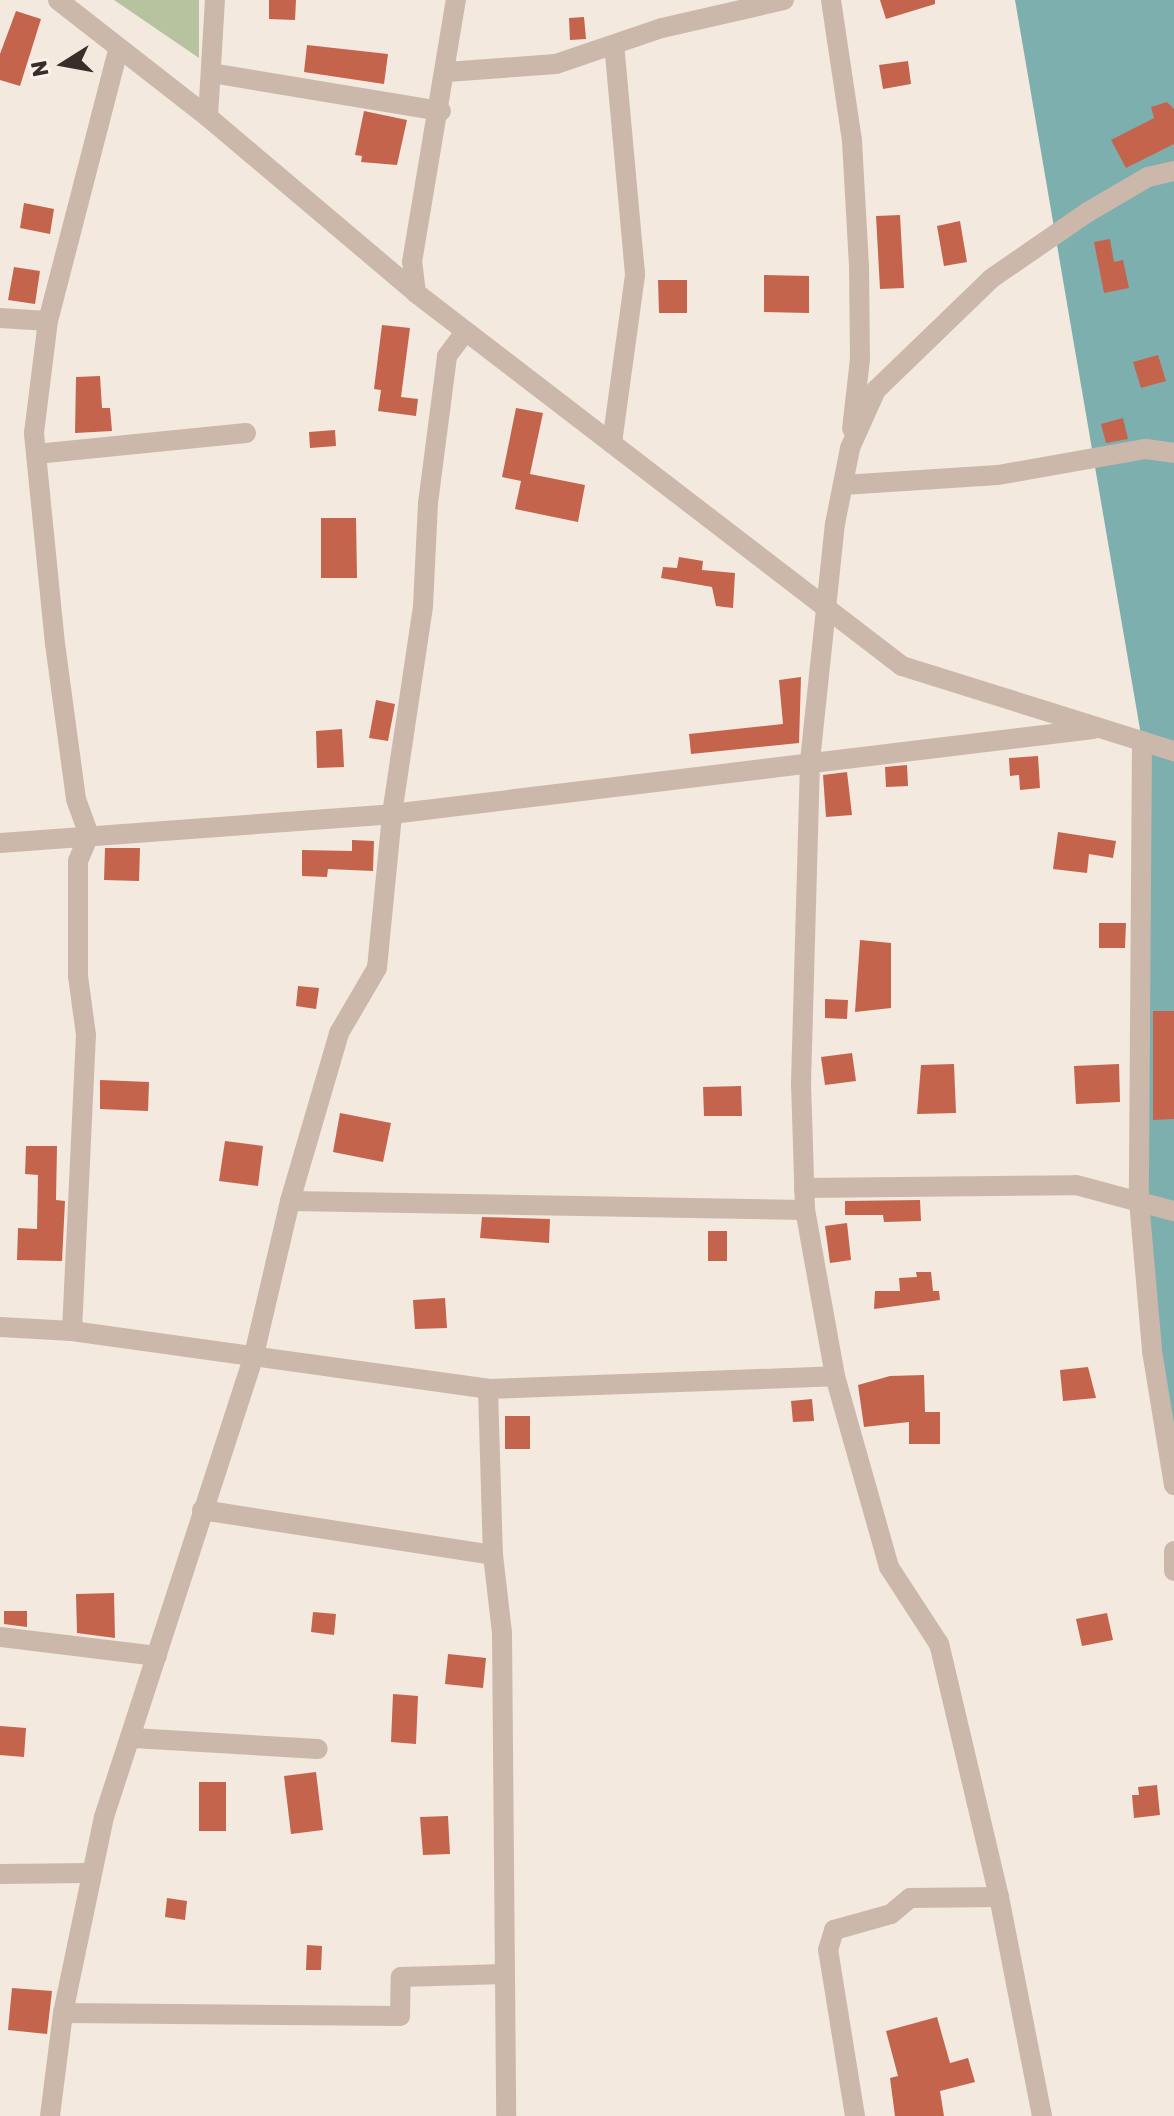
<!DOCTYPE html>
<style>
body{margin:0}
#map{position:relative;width:1174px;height:2116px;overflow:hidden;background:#f3e9df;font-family:Rubik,sans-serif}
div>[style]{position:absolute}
.green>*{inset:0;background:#b7c29f}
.water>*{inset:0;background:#7eafaf}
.building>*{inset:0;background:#c4644c}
.minor>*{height:20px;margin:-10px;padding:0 10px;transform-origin:10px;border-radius:10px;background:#cbb8ab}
span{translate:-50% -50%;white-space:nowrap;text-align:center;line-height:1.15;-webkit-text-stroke:8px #faf3ec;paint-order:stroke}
.north{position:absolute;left:24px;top:24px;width:80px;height:80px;-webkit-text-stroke:6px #faf3ec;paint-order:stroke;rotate:259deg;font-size:22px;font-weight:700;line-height:32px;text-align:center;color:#392e2a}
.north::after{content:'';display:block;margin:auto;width:28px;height:36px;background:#392e2a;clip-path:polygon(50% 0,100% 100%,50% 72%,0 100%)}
</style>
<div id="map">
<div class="green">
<div style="clip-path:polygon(114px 0,199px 0,199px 58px)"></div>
</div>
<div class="water">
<div style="clip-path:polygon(1015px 0,1174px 0,1174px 1485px,1139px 1201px,1142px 741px)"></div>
</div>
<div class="building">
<div style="clip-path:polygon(269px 0,296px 0,295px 20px,269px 19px)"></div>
<div style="clip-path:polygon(880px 0,935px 0,935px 4px,886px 19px)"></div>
<div style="clip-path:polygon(16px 11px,41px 19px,20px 86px,0 80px,0 54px)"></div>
<div style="clip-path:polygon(584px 17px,586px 39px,570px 40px,569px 18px)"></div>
<div style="clip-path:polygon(307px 45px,388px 54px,384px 84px,304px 72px)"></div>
<div style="clip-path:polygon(908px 61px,911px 84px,883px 89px,879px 65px)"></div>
<div style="clip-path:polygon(1167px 102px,1174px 109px,1174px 144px,1126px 168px,1111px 140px,1154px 118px,1151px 107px)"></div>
<div style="clip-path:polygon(364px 111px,407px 120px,397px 165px,361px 162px,362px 156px,355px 155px)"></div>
<div style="clip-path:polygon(24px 203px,54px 209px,50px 234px,20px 228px)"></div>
<div style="clip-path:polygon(900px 215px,904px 288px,880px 289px,876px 216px)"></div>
<div style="clip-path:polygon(960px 221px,967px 262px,944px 266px,937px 226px)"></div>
<div style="clip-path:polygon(1110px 239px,1114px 262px,1123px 260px,1129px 288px,1104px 293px,1094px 242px)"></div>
<div style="clip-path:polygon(14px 267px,40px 271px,35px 304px,8px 300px)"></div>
<div style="clip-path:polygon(764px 275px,809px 276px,809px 313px,764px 312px)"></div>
<div style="clip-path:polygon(658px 280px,687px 280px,687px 313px,659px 313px)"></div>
<div style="clip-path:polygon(382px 325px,410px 328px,401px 397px,418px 399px,416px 416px,378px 411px,381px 390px,374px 389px)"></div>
<div style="clip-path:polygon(1158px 355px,1166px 381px,1141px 388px,1133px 362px)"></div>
<div style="clip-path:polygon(100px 376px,102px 408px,110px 408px,112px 431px,75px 433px,76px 377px)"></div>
<div style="clip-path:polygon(516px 408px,543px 413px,530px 474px,585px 485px,578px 522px,515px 509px,521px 481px,502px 477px)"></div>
<div style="clip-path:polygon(1123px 418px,1128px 439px,1106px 443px,1101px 424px)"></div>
<div style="clip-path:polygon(335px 430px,336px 446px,310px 448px,309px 432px)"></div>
<div style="clip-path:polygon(321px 518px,356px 518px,357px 578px,321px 578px)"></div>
<div style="clip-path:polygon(679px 557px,703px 561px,702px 570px,735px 573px,733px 608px,716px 606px,712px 587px,661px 578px,663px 567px,677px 568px)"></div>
<div style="clip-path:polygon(801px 677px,799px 743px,691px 754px,689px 734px,783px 724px,779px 680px)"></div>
<div style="clip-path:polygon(376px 700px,395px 704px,388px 741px,369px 738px)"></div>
<div style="clip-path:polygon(342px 729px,344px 767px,317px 768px,316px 731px)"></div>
<div style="clip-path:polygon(1038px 756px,1040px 788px,1020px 790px,1019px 775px,1010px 776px,1009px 758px)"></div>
<div style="clip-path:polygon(907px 765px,908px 786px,886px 787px,885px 767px)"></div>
<div style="clip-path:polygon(847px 772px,852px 815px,826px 817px,823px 775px)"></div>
<div style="clip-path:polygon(1058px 832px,1116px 841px,1113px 858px,1089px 854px,1087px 873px,1053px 869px)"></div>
<div style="clip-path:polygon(352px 840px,374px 841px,373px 871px,328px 869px,327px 877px,302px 876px,302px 850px,352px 851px)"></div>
<div style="clip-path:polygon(105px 848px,140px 848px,139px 881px,104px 880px)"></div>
<div style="clip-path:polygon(1099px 923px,1126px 923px,1125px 948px,1099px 948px)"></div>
<div style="clip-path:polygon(860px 940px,891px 943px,891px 1008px,855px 1012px)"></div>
<div style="clip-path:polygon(298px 986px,319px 988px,316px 1009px,296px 1006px)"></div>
<div style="clip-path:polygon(825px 999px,848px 1000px,847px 1019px,825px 1018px)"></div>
<div style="clip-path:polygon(1153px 1011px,1174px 1011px,1174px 1119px,1153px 1120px)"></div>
<div style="clip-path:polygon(852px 1053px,856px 1081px,825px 1085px,821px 1057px)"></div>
<div style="clip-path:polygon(954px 1064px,956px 1113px,917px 1114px,921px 1065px)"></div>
<div style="clip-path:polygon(1119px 1064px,1120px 1102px,1076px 1104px,1074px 1066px)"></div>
<div style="clip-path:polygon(100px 1080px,149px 1082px,148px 1111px,100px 1109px)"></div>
<div style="clip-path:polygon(741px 1086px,742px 1116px,704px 1116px,703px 1087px)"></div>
<div style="clip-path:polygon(340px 1113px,391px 1123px,383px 1162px,333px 1152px)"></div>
<div style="clip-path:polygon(225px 1141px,263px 1146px,258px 1186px,219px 1181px)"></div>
<div style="clip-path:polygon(26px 1146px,57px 1146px,56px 1200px,65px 1201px,62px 1261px,17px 1260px,18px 1228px,37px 1229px,38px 1175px,25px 1174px)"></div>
<div style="clip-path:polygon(920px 1200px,921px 1221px,884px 1222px,883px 1215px,845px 1215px,845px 1201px)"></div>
<div style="clip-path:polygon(482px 1217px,550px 1219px,549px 1243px,480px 1238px)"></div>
<div style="clip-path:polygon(847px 1223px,851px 1260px,830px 1263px,825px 1226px)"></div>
<div style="clip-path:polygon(708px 1231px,727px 1231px,727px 1261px,708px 1261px)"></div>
<div style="clip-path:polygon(916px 1272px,931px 1272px,933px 1291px,939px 1291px,940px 1300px,874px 1309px,875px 1291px,900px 1291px,899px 1278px,917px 1277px)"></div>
<div style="clip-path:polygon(445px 1298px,447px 1328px,415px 1329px,413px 1300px)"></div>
<div style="clip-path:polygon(1088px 1367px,1096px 1398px,1063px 1401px,1060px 1370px)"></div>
<div style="clip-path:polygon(924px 1375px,925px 1412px,940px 1412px,940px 1444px,909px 1444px,909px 1422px,864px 1427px,858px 1385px,890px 1376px)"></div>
<div style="clip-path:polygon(812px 1399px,814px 1421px,793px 1422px,791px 1401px)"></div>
<div style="clip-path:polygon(505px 1416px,530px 1416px,530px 1449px,505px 1449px)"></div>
<div style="clip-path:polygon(114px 1593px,115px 1638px,77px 1633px,76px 1594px)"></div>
<div style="clip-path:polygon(4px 1611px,27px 1611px,27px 1627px,4px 1624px)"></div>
<div style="clip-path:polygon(313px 1612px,336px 1614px,334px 1635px,311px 1632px)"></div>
<div style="clip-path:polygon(1107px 1613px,1113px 1640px,1082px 1646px,1076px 1619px)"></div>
<div style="clip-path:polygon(448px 1654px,486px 1658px,483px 1688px,445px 1684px)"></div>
<div style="clip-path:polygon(393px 1694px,418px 1696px,416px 1744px,391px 1742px)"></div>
<div style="clip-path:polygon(0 1726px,26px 1728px,24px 1757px,0 1755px)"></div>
<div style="clip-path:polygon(316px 1772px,323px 1830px,291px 1834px,284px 1776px)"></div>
<div style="clip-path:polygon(199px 1782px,226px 1782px,226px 1831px,199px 1831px)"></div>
<div style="clip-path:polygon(1157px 1785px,1160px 1815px,1134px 1818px,1132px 1795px,1139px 1795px,1138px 1787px)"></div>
<div style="clip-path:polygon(448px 1816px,450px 1854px,423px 1855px,420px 1817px)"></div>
<div style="clip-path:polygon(167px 1898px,187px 1901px,185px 1920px,165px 1917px)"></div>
<div style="clip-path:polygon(307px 1945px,322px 1946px,321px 1970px,306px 1970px)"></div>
<div style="clip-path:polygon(12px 1988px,52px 1991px,47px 2034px,8px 2030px)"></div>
<div style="clip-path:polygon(937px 2017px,950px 2063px,968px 2058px,975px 2082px,940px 2091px,944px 2116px,895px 2116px,890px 2078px,898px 2076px,886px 2031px)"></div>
</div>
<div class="minor">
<div style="left:58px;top:0;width:190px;rotate:38deg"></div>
<div style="left:208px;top:117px;width:272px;rotate:40.2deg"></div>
<div style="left:416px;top:293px;width:613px;rotate:37.51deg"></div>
<div style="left:902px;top:666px;width:285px;rotate:17.4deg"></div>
<div style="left:831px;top:0;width:143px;rotate:81.5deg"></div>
<div style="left:852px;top:141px;width:125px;rotate:86.8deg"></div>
<div style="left:859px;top:266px;width:93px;rotate:89.4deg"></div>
<div style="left:860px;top:359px;width:70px;rotate:96.5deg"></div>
<div style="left:447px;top:72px;width:109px;rotate:-4.2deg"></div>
<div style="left:556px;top:64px;width:112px;rotate:-18.8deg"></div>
<div style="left:662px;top:28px;width:125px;rotate:-12.9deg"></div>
<div style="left:211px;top:73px;width:233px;rotate:9.4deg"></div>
<div style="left:208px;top:117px;width:117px;rotate:-86.6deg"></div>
<div style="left:416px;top:293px;width:31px;rotate:-97deg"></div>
<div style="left:412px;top:262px;width:266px;rotate:-80.5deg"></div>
<div style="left:0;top:318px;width:48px;rotate:3.6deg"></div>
<div style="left:612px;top:443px;width:171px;rotate:-82.2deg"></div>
<div style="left:635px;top:274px;width:230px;rotate:-95.2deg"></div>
<div style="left:36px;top:454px;width:211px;rotate:-5.7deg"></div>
<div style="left:843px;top:485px;width:155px;rotate:-3.7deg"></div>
<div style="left:998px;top:475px;width:150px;rotate:-10deg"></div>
<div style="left:1146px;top:449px;width:28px;rotate:8deg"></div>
<div style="left:1142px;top:741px;width:460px;rotate:90.4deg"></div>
<div style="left:1139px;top:1201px;width:151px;rotate:85deg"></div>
<div style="left:1152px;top:1351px;width:136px;rotate:80.7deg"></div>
<div style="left:0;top:843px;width:393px;rotate:-4.2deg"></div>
<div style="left:392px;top:814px;width:706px;rotate:-6.91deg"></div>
<div style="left:804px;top:1188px;width:272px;rotate:-0.6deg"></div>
<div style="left:1076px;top:1185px;width:101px;rotate:14.9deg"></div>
<div style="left:290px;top:1201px;width:515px;rotate:1deg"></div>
<div style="left:0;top:1327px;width:72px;rotate:3.2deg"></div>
<div style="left:72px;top:1331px;width:420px;rotate:7.9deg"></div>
<div style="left:488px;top:1389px;width:347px;rotate:-2.1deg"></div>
<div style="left:72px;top:1331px;width:296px;rotate:-87.3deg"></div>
<div style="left:86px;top:1035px;width:60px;rotate:-97.7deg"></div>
<div style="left:78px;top:976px;width:115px;rotate:-90deg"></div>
<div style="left:78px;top:861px;width:28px;rotate:-67deg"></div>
<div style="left:89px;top:835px;width:38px;rotate:-110deg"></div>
<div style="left:76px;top:799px;width:156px;rotate:-97.7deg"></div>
<div style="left:55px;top:644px;width:212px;rotate:-95.7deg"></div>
<div style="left:34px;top:433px;width:113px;rotate:-82.9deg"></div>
<div style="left:48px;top:321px;width:280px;rotate:-75.5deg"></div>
<div style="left:488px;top:1389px;width:166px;rotate:88.3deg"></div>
<div style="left:493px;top:1555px;width:79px;rotate:83.4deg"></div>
<div style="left:502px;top:1633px;width:483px;rotate:89.5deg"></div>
<div style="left:202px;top:1510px;width:294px;rotate:8.8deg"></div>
<div style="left:1174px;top:1551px;width:20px;rotate:90deg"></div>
<div style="left:0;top:1637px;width:158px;rotate:6.9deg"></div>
<div style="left:133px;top:1738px;width:185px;rotate:3.4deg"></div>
<div style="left:0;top:1874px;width:90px;rotate:-0.6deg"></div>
<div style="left:63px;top:2013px;width:337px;rotate:0.5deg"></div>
<div style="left:400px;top:2016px;width:39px;rotate:-89deg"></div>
<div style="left:401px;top:1977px;width:104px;rotate:-1.7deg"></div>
<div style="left:50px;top:2116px;width:104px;rotate:-82.8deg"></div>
<div style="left:63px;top:2013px;width:200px;rotate:-78.2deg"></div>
<div style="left:104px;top:1817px;width:482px;rotate:-72deg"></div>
<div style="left:253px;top:1359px;width:162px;rotate:-76.8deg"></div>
<div style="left:290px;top:1201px;width:175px;rotate:-73.7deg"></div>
<div style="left:339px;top:1033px;width:75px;rotate:-59.7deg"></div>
<div style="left:377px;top:968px;width:155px;rotate:-84.4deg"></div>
<div style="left:392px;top:814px;width:210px;rotate:-81.5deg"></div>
<div style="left:423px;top:606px;width:103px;rotate:-87.2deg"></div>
<div style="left:428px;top:503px;width:148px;rotate:-82.6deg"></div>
<div style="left:447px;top:356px;width:31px;rotate:-53deg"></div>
<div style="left:855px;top:2116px;width:168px;rotate:-99.2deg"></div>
<div style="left:828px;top:1950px;width:21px;rotate:-73deg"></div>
<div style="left:834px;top:1930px;width:59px;rotate:-15.7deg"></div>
<div style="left:891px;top:1914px;width:25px;rotate:-40deg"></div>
<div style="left:910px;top:1898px;width:89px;rotate:-0.6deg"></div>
<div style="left:1042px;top:2116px;width:223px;rotate:-101.1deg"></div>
<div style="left:999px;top:1897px;width:260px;rotate:-103.3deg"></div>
<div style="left:939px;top:1644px;width:92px;rotate:-123deg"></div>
<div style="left:889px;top:1567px;width:198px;rotate:-105.8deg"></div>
<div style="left:835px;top:1376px;width:169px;rotate:-100.2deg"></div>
<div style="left:805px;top:1210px;width:126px;rotate:-91.8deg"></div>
<div style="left:801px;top:1084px;width:323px;rotate:-88.4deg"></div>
<div style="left:810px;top:761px;width:238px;rotate:-84deg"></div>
<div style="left:835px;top:524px;width:77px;rotate:-78.8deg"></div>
<div style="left:850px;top:448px;width:64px;rotate:-65.9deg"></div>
<div style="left:876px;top:390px;width:161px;rotate:-44deg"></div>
<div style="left:992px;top:278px;width:116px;rotate:-34.5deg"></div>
<div style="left:1088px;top:212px;width:69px;rotate:-30.3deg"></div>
<div style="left:1148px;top:177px;width:27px;rotate:-13deg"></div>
</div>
<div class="north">N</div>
</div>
